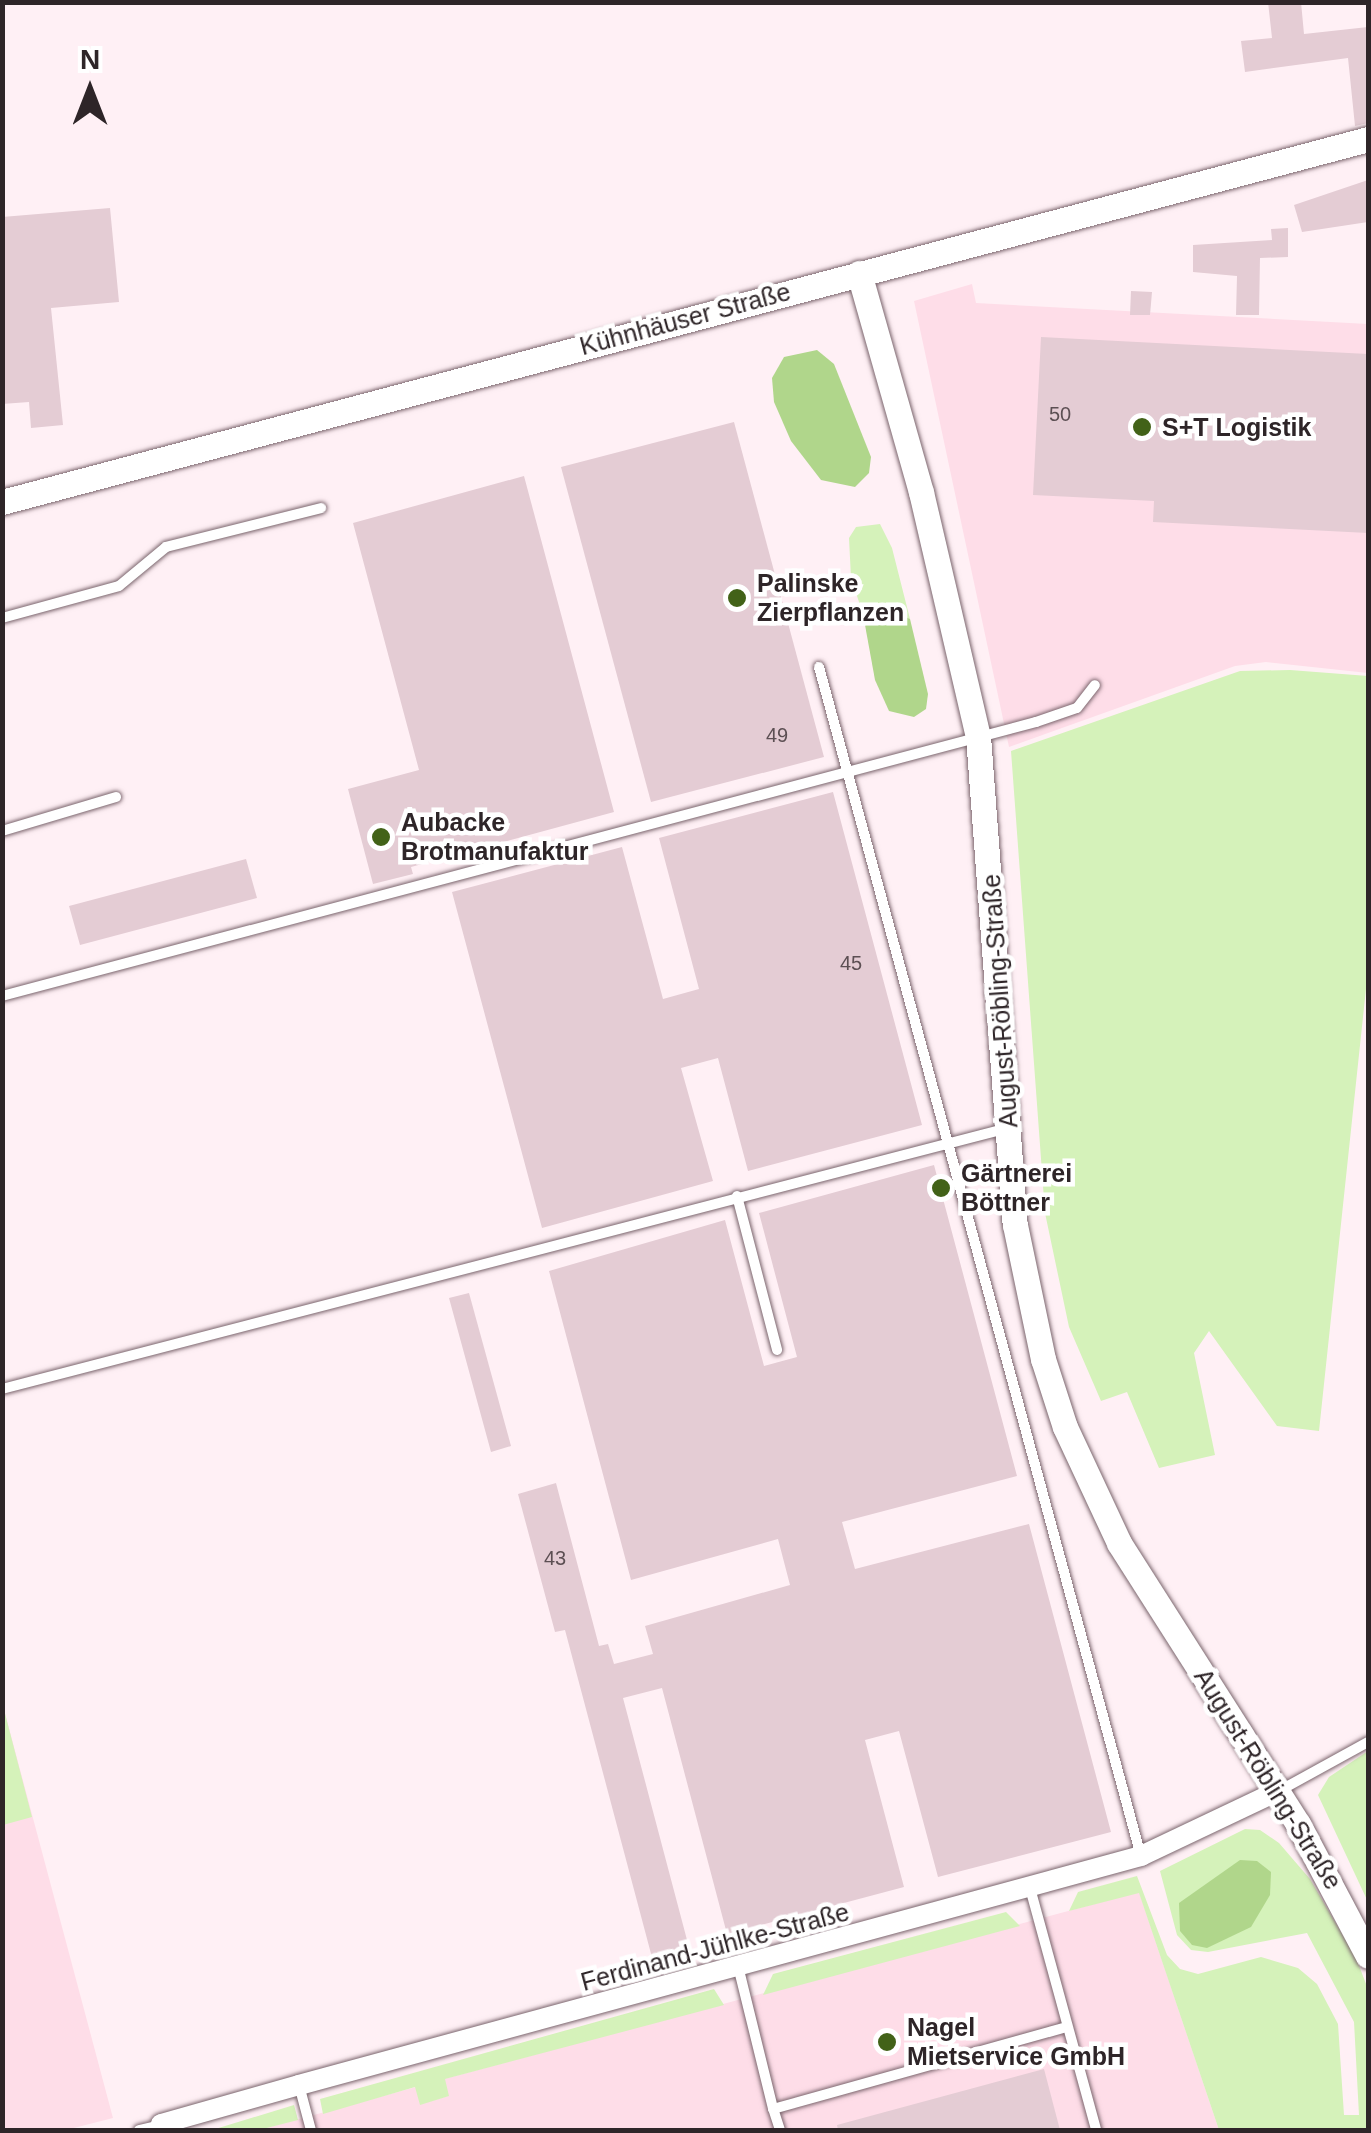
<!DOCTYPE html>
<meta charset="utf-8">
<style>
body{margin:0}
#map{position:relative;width:1371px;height:2133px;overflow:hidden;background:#fff0f5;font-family:Helvetica,sans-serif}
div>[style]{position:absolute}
.built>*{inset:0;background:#fedde8}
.green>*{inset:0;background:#d5f2ba}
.water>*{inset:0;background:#b0d68b}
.building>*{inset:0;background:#e4ccd4}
.roads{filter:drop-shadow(0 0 2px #7b656d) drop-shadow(0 0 2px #7b656d)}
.service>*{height:10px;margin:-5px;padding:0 5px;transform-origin:5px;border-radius:5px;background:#fff}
.minor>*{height:20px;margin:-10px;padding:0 10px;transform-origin:10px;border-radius:10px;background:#fff}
.tertiary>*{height:25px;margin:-12.5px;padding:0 12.5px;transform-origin:12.5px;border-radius:12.5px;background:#fff}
.dots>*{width:28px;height:28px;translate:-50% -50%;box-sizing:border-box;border:5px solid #fff;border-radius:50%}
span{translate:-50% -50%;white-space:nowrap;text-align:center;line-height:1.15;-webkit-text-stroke:9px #fff;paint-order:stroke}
.number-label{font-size:20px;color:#5c4f53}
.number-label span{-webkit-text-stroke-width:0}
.street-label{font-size:25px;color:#2e2528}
.poi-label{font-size:25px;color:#2e2528;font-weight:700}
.left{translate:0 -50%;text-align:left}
.frame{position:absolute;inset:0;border:5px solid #2e2528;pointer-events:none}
.north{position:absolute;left:40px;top:40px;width:100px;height:100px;-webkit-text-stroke:8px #fff;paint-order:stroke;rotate:0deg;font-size:28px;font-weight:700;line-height:40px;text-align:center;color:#2e2528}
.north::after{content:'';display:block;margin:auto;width:35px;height:45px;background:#2e2528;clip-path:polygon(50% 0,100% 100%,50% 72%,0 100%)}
</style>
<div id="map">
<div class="built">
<div style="clip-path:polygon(972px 284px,976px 303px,1368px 324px,1368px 673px,1266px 662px,1235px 666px,1009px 747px,914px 301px)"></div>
<div style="clip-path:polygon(2px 1702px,113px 2118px,66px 2130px,3px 2130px)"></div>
<div style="clip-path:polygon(1139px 1892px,1219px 2130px,259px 2130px,416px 2087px,421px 2104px,448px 2096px,444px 2079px)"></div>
</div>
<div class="green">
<div style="clip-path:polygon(880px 524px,892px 548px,910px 619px,891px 610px,863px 614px,851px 578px,849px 538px,856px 527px)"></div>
<div style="clip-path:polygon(1290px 670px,1368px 676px,1368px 970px,1319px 1431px,1277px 1426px,1209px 1331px,1194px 1353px,1215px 1455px,1159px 1468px,1127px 1392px,1101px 1401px,1069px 1327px,1045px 1213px,1011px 751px,1240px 671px)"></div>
<div style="clip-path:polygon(2px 1702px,32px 1817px,3px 1825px,2px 1825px)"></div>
<div style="clip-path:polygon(1368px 1751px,1368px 1902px,1318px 1795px,1329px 1777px)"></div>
<div style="clip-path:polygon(1245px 1829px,1260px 1830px,1279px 1843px,1310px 1879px,1356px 1958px,1368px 1989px,1368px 2130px,1219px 2130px,1139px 1893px,1069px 1911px,1078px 1892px,1137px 1876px,1167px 1955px,1180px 1969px,1198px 1974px,1261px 1957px,1298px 1968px,1317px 1984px,1338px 2024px,1344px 2115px,1359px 2115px,1354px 2022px,1307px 1933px,1208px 1952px,1191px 1950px,1177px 1935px,1160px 1871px)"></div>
<div style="clip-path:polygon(1006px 1912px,1020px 1926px,763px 1995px,773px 1974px)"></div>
<div style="clip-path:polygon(714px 1989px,724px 2005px,445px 2079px,449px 2096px,420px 2105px,415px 2087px,323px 2114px,320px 2099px)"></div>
<div style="clip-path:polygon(294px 2105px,298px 2120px,259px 2130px,212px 2130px)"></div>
</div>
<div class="water">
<div style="clip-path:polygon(817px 350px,834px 364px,871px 457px,869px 473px,855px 487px,821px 480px,791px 441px,774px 402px,772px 378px,784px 357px)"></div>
<div style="clip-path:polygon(891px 610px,910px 619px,928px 694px,926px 709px,914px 717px,889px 711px,875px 680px,863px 614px)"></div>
<div style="clip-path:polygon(1240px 1860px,1257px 1861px,1271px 1872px,1270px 1895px,1251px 1927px,1207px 1948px,1192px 1945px,1180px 1931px,1179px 1903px)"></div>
</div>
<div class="building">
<div style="clip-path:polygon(1268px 2px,1301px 2px,1304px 34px,1368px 27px,1368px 123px,1355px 126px,1348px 58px,1245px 72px,1241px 41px,1272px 38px)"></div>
<div style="clip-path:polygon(1368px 180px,1368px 222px,1302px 232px,1294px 205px)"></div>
<div style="clip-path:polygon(110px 208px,119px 302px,51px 308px,63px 425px,31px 428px,29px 402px,2px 404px,2px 217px)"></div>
<div style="clip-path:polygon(1288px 228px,1288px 257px,1260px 258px,1259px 315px,1236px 315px,1237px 276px,1193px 272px,1193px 245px,1272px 240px,1271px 229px)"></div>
<div style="clip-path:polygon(1131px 291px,1152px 292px,1150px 315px,1130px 315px)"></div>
<div style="clip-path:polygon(1041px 337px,1368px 354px,1368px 533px,1153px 522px,1154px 501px,1033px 495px)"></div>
<div style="clip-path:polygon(734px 422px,824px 757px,651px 802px,561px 467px)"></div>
<div style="clip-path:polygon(524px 476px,614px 812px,411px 867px,413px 874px,373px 884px,348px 789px,419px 770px,353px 523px)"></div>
<div style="clip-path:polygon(833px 792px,922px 1125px,748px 1171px,718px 1058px,681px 1068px,713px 1181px,542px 1228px,452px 892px,622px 847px,663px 999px,699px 989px,659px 838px)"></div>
<div style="clip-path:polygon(246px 859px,257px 898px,80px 945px,69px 906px)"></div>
<div style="clip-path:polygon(934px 1165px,1017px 1476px,842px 1522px,855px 1569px,1029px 1524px,1111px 1832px,938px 1877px,899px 1731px,865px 1740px,904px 1887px,727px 1934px,662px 1688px,623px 1698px,691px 1955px,654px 1965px,565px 1630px,555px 1632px,518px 1494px,556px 1483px,599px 1646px,608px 1644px,614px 1664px,653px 1654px,645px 1626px,790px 1585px,778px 1539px,631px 1580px,549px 1271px,725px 1220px,764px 1366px,797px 1357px,759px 1213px)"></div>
<div style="clip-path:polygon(469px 1293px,511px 1446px,491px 1452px,449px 1298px)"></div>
<div style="clip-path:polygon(1044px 2069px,1060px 2130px,838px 2130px,837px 2125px)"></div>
</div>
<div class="roads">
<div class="service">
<div style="left:2px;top:618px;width:121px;rotate:-15.3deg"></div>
<div style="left:119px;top:586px;width:61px;rotate:-39.7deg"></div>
<div style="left:166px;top:547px;width:160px;rotate:-14.1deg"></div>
<div style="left:819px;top:667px;width:1232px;rotate:74.85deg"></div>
<div style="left:2px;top:831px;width:119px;rotate:-16.6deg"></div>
<div style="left:2px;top:996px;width:1070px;rotate:-14.84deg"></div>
<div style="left:1036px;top:722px;width:43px;rotate:-18.9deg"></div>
<div style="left:1077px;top:708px;width:29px;rotate:-52deg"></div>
<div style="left:737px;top:1196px;width:159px;rotate:75.4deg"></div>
<div style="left:2px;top:1389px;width:1039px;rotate:-14.54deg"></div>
<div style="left:1279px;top:1791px;width:102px;rotate:-28.8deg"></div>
<div style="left:1030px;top:1888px;width:251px;rotate:74.7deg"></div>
<div style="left:738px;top:1966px;width:147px;rotate:76.2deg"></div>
<div style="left:299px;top:2085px;width:47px;rotate:75.1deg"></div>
<div style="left:139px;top:2130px;width:22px;rotate:-13deg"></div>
<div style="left:780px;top:2130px;width:22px;rotate:-108deg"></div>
<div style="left:773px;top:2109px;width:304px;rotate:-15.6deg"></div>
</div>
<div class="minor">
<div style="left:163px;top:2130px;width:6px;rotate:-108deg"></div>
<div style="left:161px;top:2124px;width:143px;rotate:-15.8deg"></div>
<div style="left:299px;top:2085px;width:873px;rotate:-15.21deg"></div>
<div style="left:1141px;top:1856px;width:152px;rotate:-25.4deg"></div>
</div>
<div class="tertiary">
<div style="left:859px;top:273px;width:228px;rotate:74.2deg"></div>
<div style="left:921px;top:492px;width:251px;rotate:76.9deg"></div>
<div style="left:978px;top:736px;width:490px;rotate:85.7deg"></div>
<div style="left:1015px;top:1225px;width:137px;rotate:78.2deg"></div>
<div style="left:1043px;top:1359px;width:71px;rotate:72.1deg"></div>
<div style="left:1065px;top:1427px;width:128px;rotate:65deg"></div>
<div style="left:1119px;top:1543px;width:333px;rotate:57.5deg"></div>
<div style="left:1298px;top:1824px;width:149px;rotate:62.1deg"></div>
<div style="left:2px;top:502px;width:1413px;rotate:-14.88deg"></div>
</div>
</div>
<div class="dots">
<div style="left:1142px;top:427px;background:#426218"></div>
<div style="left:737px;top:598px;background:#426218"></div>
<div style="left:381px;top:837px;background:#426218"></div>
<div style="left:941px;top:1188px;background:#426218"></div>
<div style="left:887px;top:2042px;background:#426218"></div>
</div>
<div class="number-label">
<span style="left:1060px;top:414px">50</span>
<span style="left:777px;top:735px">49</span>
<span style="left:851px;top:963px">45</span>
<span style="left:555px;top:1558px">43</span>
</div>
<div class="street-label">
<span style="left:685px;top:319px;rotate:-15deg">Kühnhäuser Straße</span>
<span style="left:1000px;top:1001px;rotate:-94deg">August-Röbling-Straße</span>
<span style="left:1268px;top:1779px;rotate:58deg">August-Röbling-Straße</span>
<span style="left:715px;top:1947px;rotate:-15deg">Ferdinand-Jühlke-Straße</span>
</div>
<div class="poi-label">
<span class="left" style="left:1162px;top:427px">S+T Logistik</span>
<span class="left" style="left:757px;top:598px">Palinske<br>Zierpflanzen</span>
<span class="left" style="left:401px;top:837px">Aubacke<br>Brotmanufaktur</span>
<span class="left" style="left:961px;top:1188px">Gärtnerei<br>Böttner</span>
<span class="left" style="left:907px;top:2042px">Nagel<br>Mietservice GmbH</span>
</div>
<div class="frame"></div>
<div class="north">N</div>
</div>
